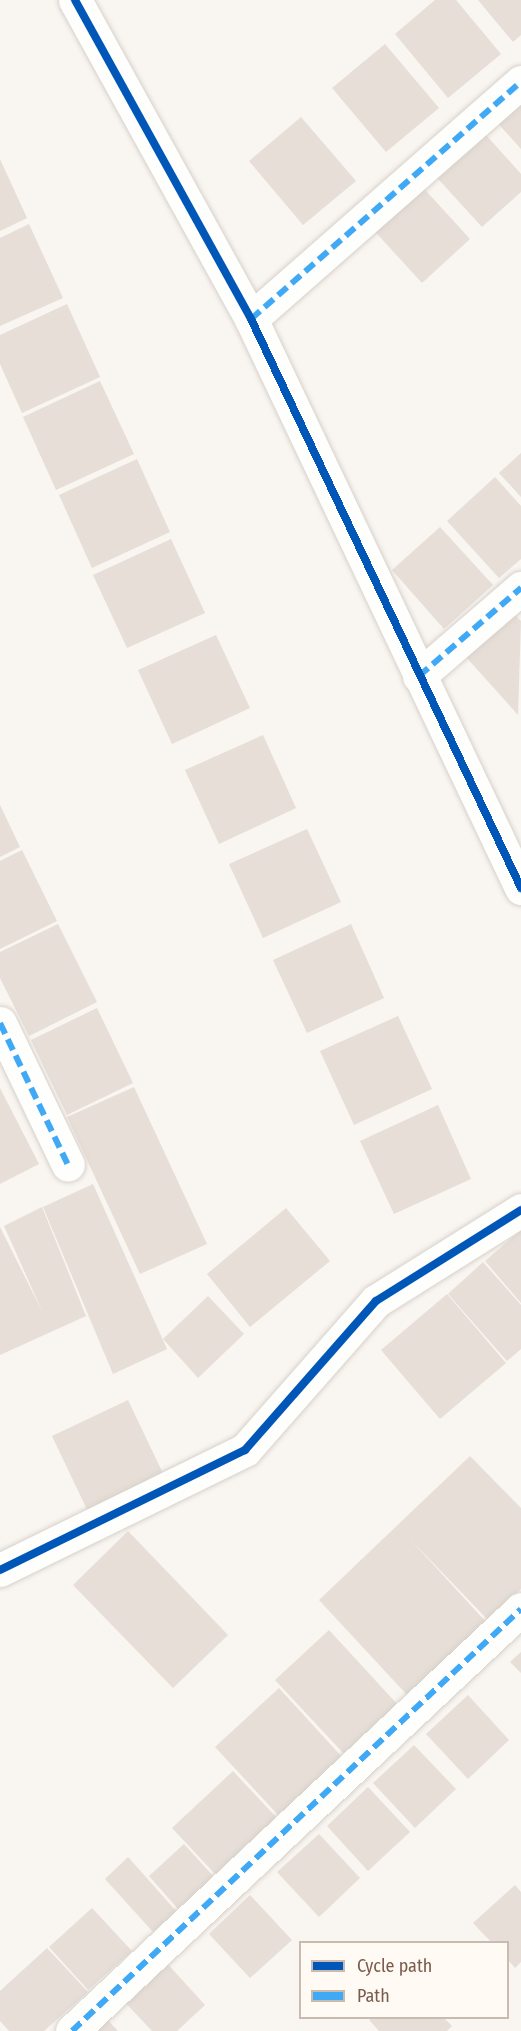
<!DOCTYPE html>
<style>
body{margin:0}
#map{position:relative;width:521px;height:2031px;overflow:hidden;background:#f9f5f0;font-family:"Fira Sans Condensed",sans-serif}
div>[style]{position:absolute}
.building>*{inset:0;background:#e6ded7}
.roads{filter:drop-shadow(0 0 2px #d7d1cb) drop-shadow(0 0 2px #d7d1cb)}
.minor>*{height:33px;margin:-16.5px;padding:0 16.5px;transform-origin:16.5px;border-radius:16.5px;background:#fefefd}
.quiet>*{height:6px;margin-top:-3px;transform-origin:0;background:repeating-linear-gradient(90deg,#3fa9f5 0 12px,transparent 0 18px)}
.cycleway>*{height:8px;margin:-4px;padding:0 4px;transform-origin:4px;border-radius:4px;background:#0057b8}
span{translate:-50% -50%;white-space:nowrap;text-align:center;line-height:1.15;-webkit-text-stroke:4.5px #fffaf3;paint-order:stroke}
.legend{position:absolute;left:299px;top:1941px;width:210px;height:78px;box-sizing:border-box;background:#fffaf3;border:2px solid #cabbb1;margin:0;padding:8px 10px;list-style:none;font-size:18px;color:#7a5c4d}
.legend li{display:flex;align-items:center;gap:12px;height:30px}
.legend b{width:30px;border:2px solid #cabbb1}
</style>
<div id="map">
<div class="building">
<div style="clip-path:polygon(435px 0,456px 0,501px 54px,448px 98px,395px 34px)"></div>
<div style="clip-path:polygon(478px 0,521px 0,521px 35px,513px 42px)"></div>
<div style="clip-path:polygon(385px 44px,439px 108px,386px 152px,332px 88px)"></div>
<div style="clip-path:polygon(521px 95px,521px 149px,494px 119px)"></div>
<div style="clip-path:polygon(301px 117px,356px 181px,303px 225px,249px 161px)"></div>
<div style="clip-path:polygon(478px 126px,521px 174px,521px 192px,482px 227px,430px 170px)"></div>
<div style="clip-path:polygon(0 159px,27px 218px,0 231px)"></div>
<div style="clip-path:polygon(417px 181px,470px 239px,422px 283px,369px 225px)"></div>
<div style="clip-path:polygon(29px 224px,63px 298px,0 326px,0 238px)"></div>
<div style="clip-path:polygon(67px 304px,100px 377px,22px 413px,0 364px,0 335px)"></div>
<div style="clip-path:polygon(100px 381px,134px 454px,56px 490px,23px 417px)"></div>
<div style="clip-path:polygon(521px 453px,521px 497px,499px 473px)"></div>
<div style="clip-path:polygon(137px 459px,170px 532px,92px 568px,59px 495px)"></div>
<div style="clip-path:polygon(495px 477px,521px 506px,521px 559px,499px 578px,447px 521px)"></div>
<div style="clip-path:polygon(440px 527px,493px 585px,444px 629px,392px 570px)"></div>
<div style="clip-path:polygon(171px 539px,205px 613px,127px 648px,93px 575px)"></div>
<div style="clip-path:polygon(514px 614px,521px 621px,518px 715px,466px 657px)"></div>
<div style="clip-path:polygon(216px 635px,250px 708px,172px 744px,138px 670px)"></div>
<div style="clip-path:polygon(263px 735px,296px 808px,219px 844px,185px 770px)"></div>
<div style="clip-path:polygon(0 805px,20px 847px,0 857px)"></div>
<div style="clip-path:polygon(307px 829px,341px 902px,263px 938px,229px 864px)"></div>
<div style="clip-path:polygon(22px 850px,57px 921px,0 949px,0 861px)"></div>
<div style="clip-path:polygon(58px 924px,97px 1002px,29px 1036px,0 978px,0 952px)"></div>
<div style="clip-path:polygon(351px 924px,384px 998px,307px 1033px,273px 960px)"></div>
<div style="clip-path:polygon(97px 1008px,133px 1083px,67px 1115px,31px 1040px)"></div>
<div style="clip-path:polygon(398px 1016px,432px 1089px,354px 1125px,320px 1051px)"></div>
<div style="clip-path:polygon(134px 1087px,207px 1244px,140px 1274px,67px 1117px)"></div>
<div style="clip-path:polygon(0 1088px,39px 1164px,0 1184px)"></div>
<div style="clip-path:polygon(438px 1105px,471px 1179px,394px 1214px,360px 1141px)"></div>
<div style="clip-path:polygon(93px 1184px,167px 1349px,113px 1374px,43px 1207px)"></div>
<div style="clip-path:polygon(42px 1207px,86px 1316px,0 1355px,0 1227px,43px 1313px,4px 1226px)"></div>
<div style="clip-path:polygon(286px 1208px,330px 1261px,250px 1327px,207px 1274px)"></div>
<div style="clip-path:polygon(521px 1230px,521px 1303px,485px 1261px)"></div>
<div style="clip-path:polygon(483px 1262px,521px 1305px,521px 1349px,507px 1361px,448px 1294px)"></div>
<div style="clip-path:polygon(447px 1294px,506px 1363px,440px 1419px,381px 1350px)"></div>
<div style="clip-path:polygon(208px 1296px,244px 1334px,198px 1378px,163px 1339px)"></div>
<div style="clip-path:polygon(128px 1400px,168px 1484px,92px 1520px,52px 1436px)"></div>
<div style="clip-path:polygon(470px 1456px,521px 1508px,521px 1589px,489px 1621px,407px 1536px,487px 1623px,408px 1696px,319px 1600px)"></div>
<div style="clip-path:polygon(128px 1531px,228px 1635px,173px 1688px,73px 1585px)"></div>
<div style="clip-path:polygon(329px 1630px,398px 1705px,345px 1755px,275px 1680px)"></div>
<div style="clip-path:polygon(521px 1652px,521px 1673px,510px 1662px)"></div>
<div style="clip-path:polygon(279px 1688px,342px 1757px,279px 1816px,215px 1747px)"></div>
<div style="clip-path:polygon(468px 1695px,509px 1740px,468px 1779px,426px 1734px)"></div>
<div style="clip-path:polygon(414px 1745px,456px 1789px,415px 1828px,373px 1783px)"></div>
<div style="clip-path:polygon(233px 1771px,277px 1818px,216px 1875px,172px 1828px)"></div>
<div style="clip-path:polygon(368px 1787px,410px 1832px,368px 1871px,327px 1826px)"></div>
<div style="clip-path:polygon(319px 1834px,360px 1878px,319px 1917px,277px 1872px)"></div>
<div style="clip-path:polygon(184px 1844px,214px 1877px,178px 1909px,149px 1876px)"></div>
<div style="clip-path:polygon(128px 1857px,176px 1911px,153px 1932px,105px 1879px)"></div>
<div style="clip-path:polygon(515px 1885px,521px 1892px,521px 1962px,515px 1968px,508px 1960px,508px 1942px,491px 1942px,473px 1923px)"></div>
<div style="clip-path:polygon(250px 1895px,292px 1940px,250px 1978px,209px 1934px)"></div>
<div style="clip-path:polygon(92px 1908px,132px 1951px,88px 1990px,49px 1947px)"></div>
<div style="clip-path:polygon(47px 1948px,88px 1992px,44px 2031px,9px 2031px,0 2021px,0 1991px)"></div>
<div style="clip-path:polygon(164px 1960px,205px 2005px,177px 2031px,152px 2031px,122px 1999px)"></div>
<div style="clip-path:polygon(105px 2017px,118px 2031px,90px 2031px)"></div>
<div style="clip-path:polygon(372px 2018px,444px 2018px,452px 2026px,447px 2031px,379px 2031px,369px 2020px)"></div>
</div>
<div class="roads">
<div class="minor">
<div style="left:75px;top:0;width:364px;rotate:61.1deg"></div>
<div style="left:251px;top:319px;width:630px;rotate:64.61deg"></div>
<div style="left:251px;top:319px;width:359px;rotate:-41.3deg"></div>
<div style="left:419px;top:676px;width:135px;rotate:-40.8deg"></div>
<div style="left:0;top:1023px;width:157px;rotate:64.4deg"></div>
<div style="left:0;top:1570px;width:273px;rotate:-26.1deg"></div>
<div style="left:245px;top:1450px;width:198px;rotate:-48.7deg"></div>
<div style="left:376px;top:1301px;width:171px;rotate:-32.1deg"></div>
<div style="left:72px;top:2031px;width:616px;rotate:-43.22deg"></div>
</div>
</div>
<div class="quiet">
<div style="left:251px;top:319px;width:359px;rotate:-41.3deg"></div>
<div style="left:419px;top:676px;width:135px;rotate:-40.8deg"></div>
<div style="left:0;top:1023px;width:157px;rotate:64.4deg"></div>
<div style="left:72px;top:2031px;width:616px;rotate:-43.22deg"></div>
</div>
<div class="cycleway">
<div style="left:75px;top:0;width:364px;rotate:61.1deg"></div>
<div style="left:251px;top:319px;width:630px;rotate:64.61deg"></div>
<div style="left:0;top:1570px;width:273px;rotate:-26.1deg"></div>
<div style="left:245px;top:1450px;width:198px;rotate:-48.7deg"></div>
<div style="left:376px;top:1301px;width:171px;rotate:-32.1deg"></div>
</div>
<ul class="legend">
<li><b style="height:8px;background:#0057b8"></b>Cycle path</li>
<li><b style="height:8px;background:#3fa9f5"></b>Path</li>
</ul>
</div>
